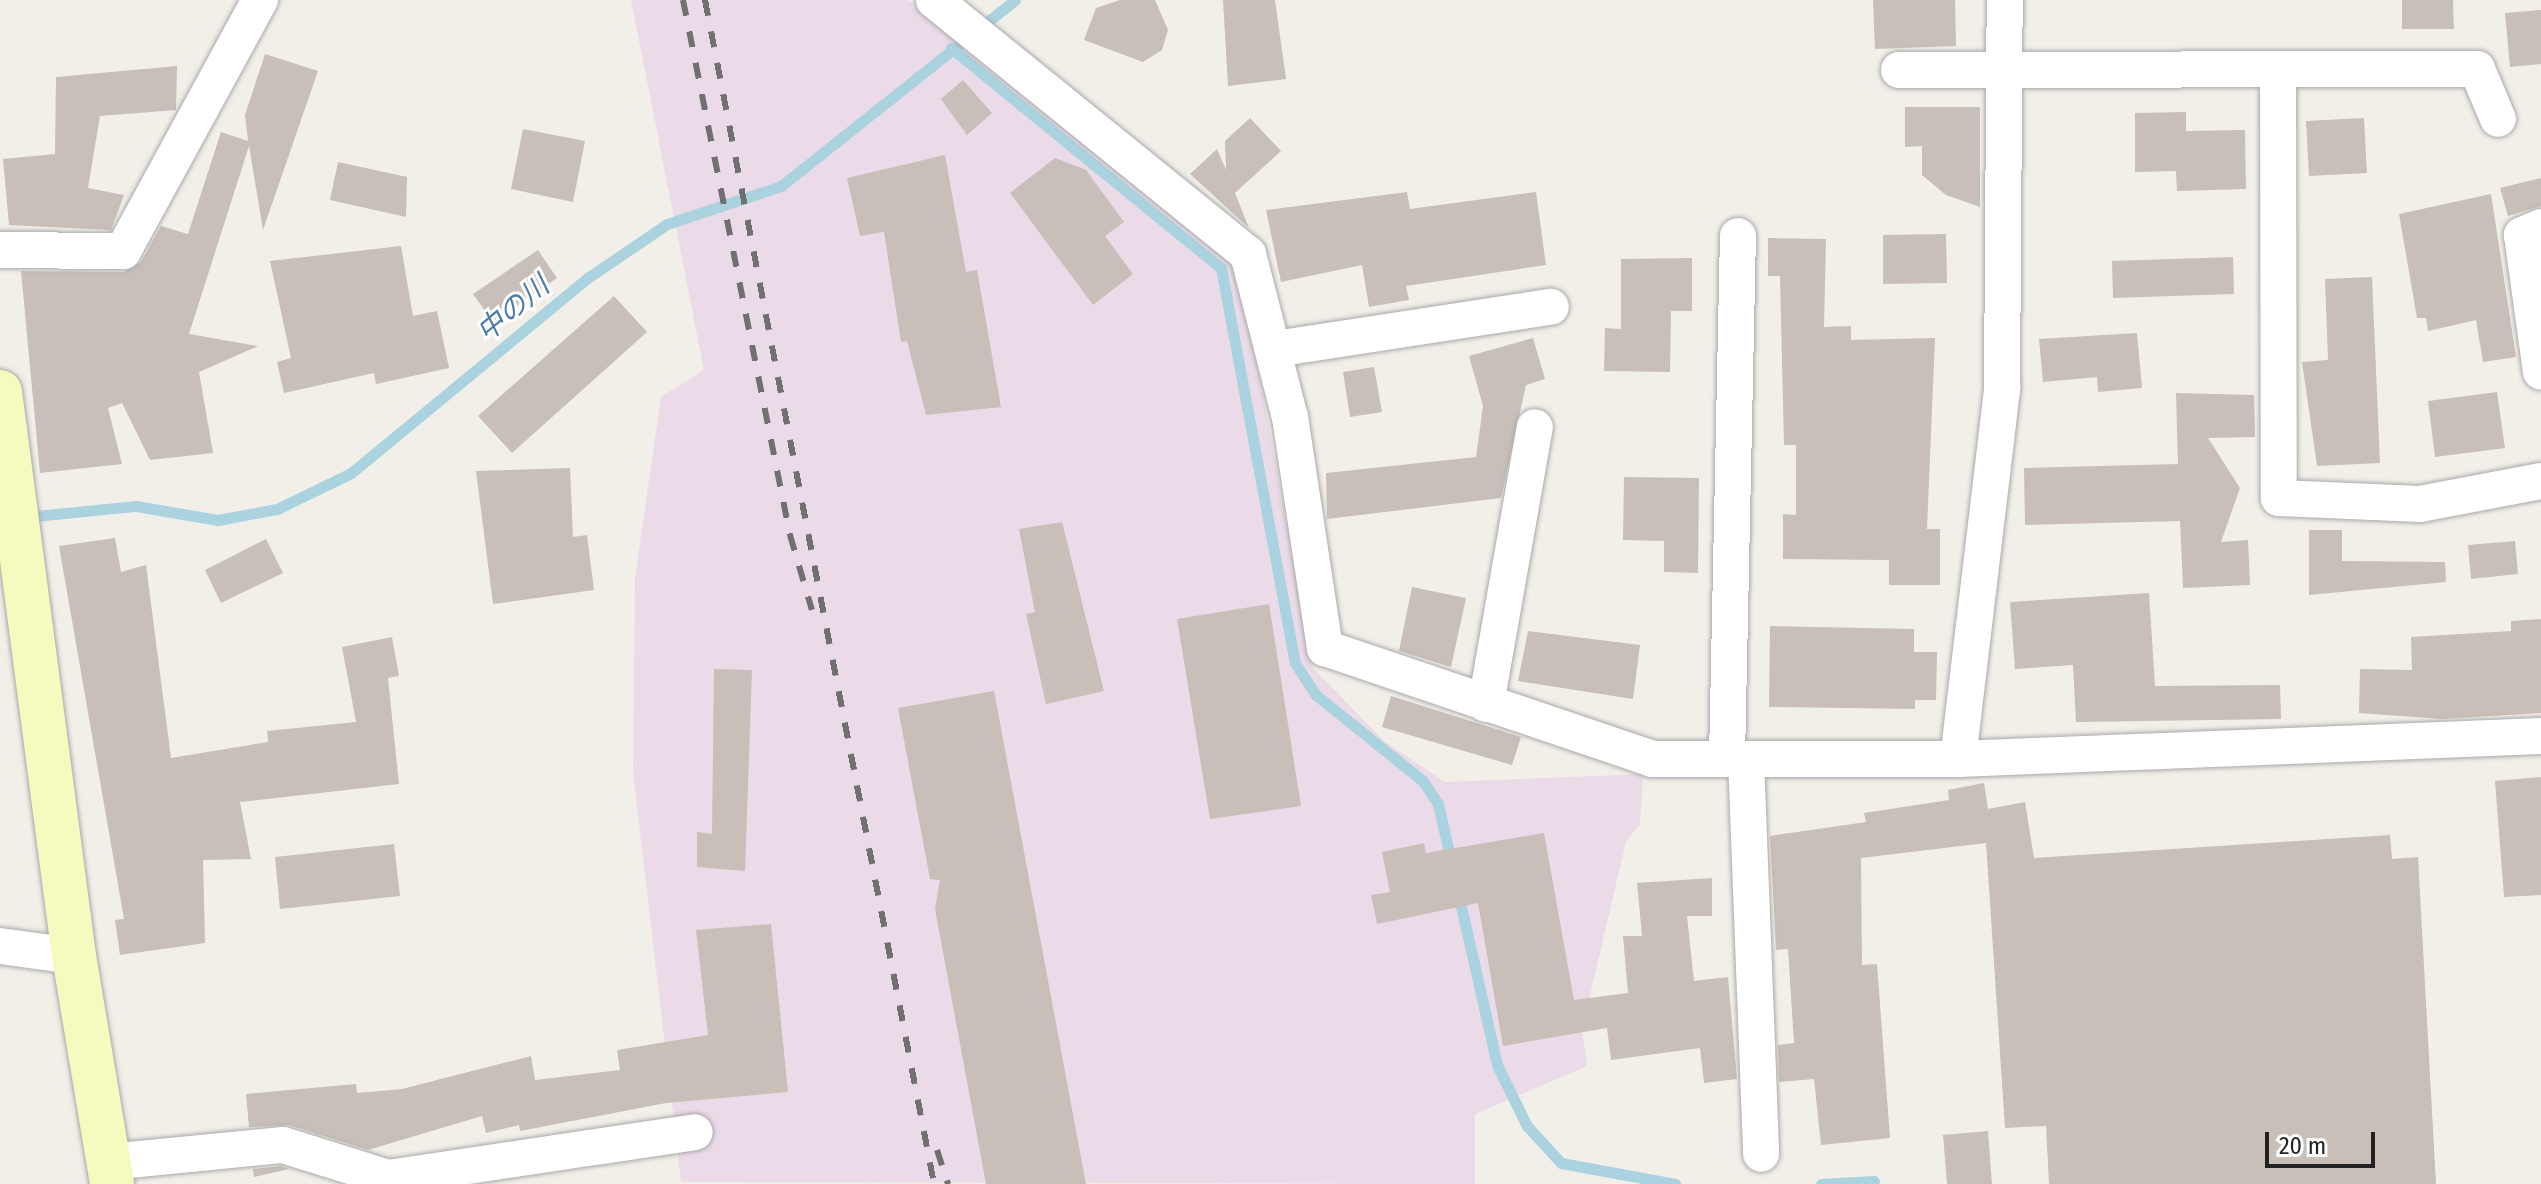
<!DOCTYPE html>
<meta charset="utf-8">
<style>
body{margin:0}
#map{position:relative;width:2541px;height:1184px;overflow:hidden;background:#f2efe9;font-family:"Fira Sans Condensed","Noto Sans JP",sans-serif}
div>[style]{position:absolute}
.industrial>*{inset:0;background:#ebdbe8}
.stream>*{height:11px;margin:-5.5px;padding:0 5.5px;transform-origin:5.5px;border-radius:5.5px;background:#aad3df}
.building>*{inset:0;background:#c7bfb8}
.roads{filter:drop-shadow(0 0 2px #a9a9a9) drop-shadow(0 0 2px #a9a9a9)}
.street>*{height:36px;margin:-18px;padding:0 18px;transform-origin:18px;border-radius:18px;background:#fff}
.secondary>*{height:44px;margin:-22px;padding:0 22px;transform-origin:22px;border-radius:22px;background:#f7fabf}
.rail>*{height:6px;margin-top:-3px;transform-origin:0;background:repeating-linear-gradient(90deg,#707070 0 16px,transparent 0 32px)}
span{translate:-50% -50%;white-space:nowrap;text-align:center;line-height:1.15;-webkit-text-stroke:6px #fff;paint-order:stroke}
.water-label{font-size:28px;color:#4a7aab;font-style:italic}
.scale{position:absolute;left:2265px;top:1132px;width:110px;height:36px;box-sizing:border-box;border:4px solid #222;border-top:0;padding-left:10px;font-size:24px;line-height:28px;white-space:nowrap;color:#222;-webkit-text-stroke:6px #fff;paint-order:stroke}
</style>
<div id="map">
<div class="industrial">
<div style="clip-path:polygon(631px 0,908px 0,1224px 254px,1243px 286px,1313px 668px,1384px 741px,1445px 782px,1643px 774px,1640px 824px,1626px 842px,1582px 1029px,1587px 1066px,1475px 1114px,1475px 1184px,681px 1182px,633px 772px,635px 578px,661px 397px,704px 370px)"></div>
</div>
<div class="stream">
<div style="left:951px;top:48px;width:348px;rotate:39.2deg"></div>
<div style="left:1221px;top:268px;width:402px;rotate:79.4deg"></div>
<div style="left:1295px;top:663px;width:38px;rotate:57deg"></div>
<div style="left:1316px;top:695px;width:137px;rotate:38.8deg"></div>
<div style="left:1423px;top:781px;width:27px;rotate:57deg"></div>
<div style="left:1438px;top:804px;width:58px;rotate:77.2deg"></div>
<div style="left:25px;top:517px;width:112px;rotate:-5.7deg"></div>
<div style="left:136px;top:506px;width:83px;rotate:9.7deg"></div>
<div style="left:218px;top:520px;width:60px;rotate:-10.6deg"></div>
<div style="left:277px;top:509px;width:82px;rotate:-25.9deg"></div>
<div style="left:351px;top:473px;width:308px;rotate:-39.5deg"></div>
<div style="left:589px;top:277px;width:94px;rotate:-34.2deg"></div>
<div style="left:667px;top:224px;width:120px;rotate:-18.4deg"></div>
<div style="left:781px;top:186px;width:299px;rotate:-38.5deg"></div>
<div style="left:1458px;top:893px;width:176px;rotate:77.2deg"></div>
<div style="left:1497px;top:1065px;width:68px;rotate:63.8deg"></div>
<div style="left:1527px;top:1126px;width:50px;rotate:47.4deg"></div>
<div style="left:1561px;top:1163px;width:116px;rotate:10.4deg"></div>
<div style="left:1821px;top:1184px;width:53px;rotate:-3.2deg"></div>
</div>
<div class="building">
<div style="clip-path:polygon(1120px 0,1155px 0,1168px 30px,1162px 50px,1143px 62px,1084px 40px,1096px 8px)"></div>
<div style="clip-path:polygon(1223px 0,1275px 0,1286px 79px,1228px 86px)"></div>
<div style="clip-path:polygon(1873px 0,1955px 0,1956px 46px,1875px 49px)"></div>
<div style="clip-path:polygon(2402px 0,2453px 0,2454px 29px,2402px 29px)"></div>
<div style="clip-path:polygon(2541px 10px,2541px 64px,2510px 67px,2505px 13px)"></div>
<div style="clip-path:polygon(265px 54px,318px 71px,263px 230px,249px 146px,189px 334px,258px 346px,199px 372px,213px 453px,150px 460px,122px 403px,108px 408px,122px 464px,40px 473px,21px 271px,124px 272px,141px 262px,161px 226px,188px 234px,221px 132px,248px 141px,245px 115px)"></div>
<div style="clip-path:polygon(177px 66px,176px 110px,100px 116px,88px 188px,124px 195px,111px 230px,9px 225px,3px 159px,55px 154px,56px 77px)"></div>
<div style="clip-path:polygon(963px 80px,992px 113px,967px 135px,941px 99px)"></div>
<div style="clip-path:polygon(1905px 107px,1980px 107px,1980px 207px,1946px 195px,1922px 175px,1922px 146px,1905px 147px)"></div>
<div style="clip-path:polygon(2186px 112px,2186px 131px,2245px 130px,2246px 189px,2177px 191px,2176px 171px,2135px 172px,2135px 113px)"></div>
<div style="clip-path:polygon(1250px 118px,1281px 151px,1235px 193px,1249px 228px,1190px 174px,1217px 149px,1226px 170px,1225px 141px)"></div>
<div style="clip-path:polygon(2364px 118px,2367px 173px,2309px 176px,2306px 121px)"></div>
<div style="clip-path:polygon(523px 129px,585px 141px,573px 202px,511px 189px)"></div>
<div style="clip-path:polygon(945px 155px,966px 272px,977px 270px,1001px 407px,926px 415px,907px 341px,901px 342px,884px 232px,860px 236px,847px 178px)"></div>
<div style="clip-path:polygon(1055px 158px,1086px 170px,1124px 222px,1105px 236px,1133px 274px,1093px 305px,1010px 193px)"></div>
<div style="clip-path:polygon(338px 162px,407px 177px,406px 217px,330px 200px)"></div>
<div style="clip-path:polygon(2541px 178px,2541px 206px,2508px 216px,2500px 188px)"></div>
<div style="clip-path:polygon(1407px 192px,1410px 209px,1536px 192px,1546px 265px,1406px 286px,1409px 300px,1369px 307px,1362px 265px,1281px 282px,1266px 210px)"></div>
<div style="clip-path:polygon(2491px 194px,2516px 357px,2483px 362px,2476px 320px,2428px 331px,2426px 318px,2417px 318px,2399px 214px)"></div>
<div style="clip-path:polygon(1946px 234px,1947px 283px,1883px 284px,1883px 235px)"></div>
<div style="clip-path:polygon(1768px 238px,1826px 239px,1824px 327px,1851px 326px,1851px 340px,1935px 338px,1927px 529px,1940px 529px,1940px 585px,1889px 585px,1889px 560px,1783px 559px,1783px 514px,1796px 515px,1796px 445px,1784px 445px,1780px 276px,1768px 276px)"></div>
<div style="clip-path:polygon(401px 246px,413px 316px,437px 311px,449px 368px,376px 384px,374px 373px,284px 393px,277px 362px,291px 358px,270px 261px)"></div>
<div style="clip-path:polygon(538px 250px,557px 278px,493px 322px,473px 294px)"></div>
<div style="clip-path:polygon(2233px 257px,2234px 294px,2113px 298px,2112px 261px)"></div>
<div style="clip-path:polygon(1692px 258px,1692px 311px,1671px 311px,1670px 372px,1604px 371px,1605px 328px,1621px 329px,1621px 259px)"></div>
<div style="clip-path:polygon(2372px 277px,2380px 463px,2317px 466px,2302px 362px,2328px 360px,2325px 279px)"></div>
<div style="clip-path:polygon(614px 296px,647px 332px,512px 453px,478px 416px)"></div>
<div style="clip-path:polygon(2137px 333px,2142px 388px,2098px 392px,2097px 377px,2043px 382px,2039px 339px)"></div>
<div style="clip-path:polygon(1533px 338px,1545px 379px,1526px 385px,1501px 498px,1327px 519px,1326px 473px,1476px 457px,1483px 406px,1469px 356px)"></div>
<div style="clip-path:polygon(1374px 367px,1382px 412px,1350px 417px,1343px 372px)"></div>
<div style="clip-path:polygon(2497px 392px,2505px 448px,2435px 457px,2428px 401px)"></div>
<div style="clip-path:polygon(2176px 393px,2254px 395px,2255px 437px,2208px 438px,2240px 488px,2221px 542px,2248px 540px,2250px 585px,2183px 588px,2180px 521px,2025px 525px,2024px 468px,2178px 464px)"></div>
<div style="clip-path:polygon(570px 468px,573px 537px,587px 535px,594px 590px,493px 604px,476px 471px)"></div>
<div style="clip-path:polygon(1624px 477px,1699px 478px,1698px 573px,1664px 572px,1664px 541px,1623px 540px)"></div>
<div style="clip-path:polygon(1062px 522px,1104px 691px,1046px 704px,1026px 614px,1035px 612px,1019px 529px)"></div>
<div style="clip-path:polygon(2309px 530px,2342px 530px,2342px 561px,2445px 562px,2446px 582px,2309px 595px)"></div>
<div style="clip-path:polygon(115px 538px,121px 572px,146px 565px,171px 758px,268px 742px,267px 731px,356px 722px,342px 647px,392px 637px,399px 676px,388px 678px,399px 784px,240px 802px,251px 859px,203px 860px,205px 943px,120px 955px,115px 920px,124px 919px,59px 546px)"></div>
<div style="clip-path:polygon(266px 539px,283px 573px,221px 603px,205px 570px)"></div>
<div style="clip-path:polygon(2515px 541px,2518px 574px,2471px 579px,2468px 545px)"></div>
<div style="clip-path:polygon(1412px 587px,1466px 598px,1451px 667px,1399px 651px)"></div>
<div style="clip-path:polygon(2149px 593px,2155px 686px,2280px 685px,2281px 719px,2076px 722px,2073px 665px,2015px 669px,2010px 602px)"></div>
<div style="clip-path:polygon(1269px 604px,1301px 806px,1210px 819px,1177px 619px)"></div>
<div style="clip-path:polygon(2541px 619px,2541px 713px,2442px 719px,2359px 713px,2360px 669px,2412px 670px,2411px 637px,2511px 631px,2511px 621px)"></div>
<div style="clip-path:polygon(1770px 626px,1914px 629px,1914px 652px,1937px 652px,1936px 700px,1915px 700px,1915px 709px,1769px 707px)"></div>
<div style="clip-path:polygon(1528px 631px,1640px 645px,1633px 699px,1518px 681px)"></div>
<div style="clip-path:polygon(714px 669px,752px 670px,745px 871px,697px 867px,697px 832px,712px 834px)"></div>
<div style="clip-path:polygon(994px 691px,1086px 1184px,986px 1184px,935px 909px,940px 880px,930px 879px,898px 708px)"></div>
<div style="clip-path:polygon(1391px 696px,1521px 737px,1512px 765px,1382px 727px)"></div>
<div style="clip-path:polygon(2541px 777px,2541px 895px,2504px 897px,2495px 781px)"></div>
<div style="clip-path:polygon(1984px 783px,1988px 809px,2025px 802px,2034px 858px,2390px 835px,2392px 859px,2418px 857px,2436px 1184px,2049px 1184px,2046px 1126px,2005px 1128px,1986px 843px,1861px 858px,1862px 965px,1877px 964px,1890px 1138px,1821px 1145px,1814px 1079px,1779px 1082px,1778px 1045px,1794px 1043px,1788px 949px,1776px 950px,1770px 836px,1866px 822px,1864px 813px,1949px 800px,1948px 790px)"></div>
<div style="clip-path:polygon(1544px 833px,1574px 1000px,1628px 993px,1623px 936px,1642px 936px,1637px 883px,1712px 878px,1712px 916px,1687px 916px,1694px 981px,1728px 977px,1737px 1079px,1704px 1083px,1700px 1048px,1611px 1060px,1607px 1028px,1503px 1046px,1478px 903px,1377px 924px,1371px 895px,1390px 892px,1382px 852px,1424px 843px,1426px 853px)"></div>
<div style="clip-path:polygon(394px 844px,400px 896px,280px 909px,275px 857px)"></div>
<div style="clip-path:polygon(771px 924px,788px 1092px,666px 1103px,520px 1131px,519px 1125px,486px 1133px,482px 1116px,368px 1150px,289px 1125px,249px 1127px,246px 1094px,356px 1084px,357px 1093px,402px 1089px,531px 1056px,535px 1080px,620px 1070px,617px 1050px,708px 1035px,696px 930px)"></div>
<div style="clip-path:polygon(1988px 1131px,1992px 1184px,1947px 1184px,1943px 1135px)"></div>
<div style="clip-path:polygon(253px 1169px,281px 1166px,289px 1169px,254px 1177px)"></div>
</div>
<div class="roads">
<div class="street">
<div style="left:934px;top:0;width:404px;rotate:39deg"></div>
<div style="left:1248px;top:254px;width:168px;rotate:75.6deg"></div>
<div style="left:1290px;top:417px;width:234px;rotate:81.4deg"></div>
<div style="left:1325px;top:648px;width:345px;rotate:18.7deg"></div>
<div style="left:1652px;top:759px;width:306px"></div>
<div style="left:1958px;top:759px;width:583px;rotate:-2.26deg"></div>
<div style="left:1899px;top:70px;width:578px;rotate:-0.1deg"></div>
<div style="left:2477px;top:69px;width:54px;rotate:67.2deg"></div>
<div style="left:2278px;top:70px;width:428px;rotate:89.9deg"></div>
<div style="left:2279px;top:498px;width:141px;rotate:2.4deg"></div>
<div style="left:2420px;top:504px;width:123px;rotate:-10.8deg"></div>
<div style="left:2541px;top:227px;width:21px;rotate:157deg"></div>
<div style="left:2522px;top:235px;width:138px;rotate:82.1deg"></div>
<div style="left:0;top:250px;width:123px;rotate:0.5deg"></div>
<div style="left:123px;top:251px;width:286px;rotate:-61.4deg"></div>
<div style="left:1275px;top:349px;width:279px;rotate:-8.7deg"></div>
<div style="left:1486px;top:704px;width:281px;rotate:-80deg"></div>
<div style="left:1727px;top:759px;width:523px;rotate:-88.8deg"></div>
<div style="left:1746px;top:759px;width:395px;rotate:87.8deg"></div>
<div style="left:1958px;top:759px;width:374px;rotate:-83.2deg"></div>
<div style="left:2002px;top:388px;width:388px;rotate:-89.6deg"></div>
<div style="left:0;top:946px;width:75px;rotate:7.7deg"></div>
<div style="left:109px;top:1162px;width:175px;rotate:-5.6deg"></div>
<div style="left:283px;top:1145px;width:110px;rotate:17.4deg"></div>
<div style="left:388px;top:1178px;width:310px;rotate:-8.5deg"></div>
</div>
<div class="secondary">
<div style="left:0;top:392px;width:569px;rotate:82.53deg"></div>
<div style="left:74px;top:956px;width:231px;rotate:80.5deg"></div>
</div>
</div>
<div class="rail">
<div style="left:683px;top:0;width:546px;rotate:78.69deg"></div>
<div style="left:790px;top:535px;width:78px;rotate:73.7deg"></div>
<div style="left:705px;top:0;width:1206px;rotate:79.05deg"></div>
<div style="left:937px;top:1150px;width:36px;rotate:72deg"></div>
</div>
<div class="water-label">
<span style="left:513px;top:309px;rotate:-40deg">中の川</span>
</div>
<div class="scale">20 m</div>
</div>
